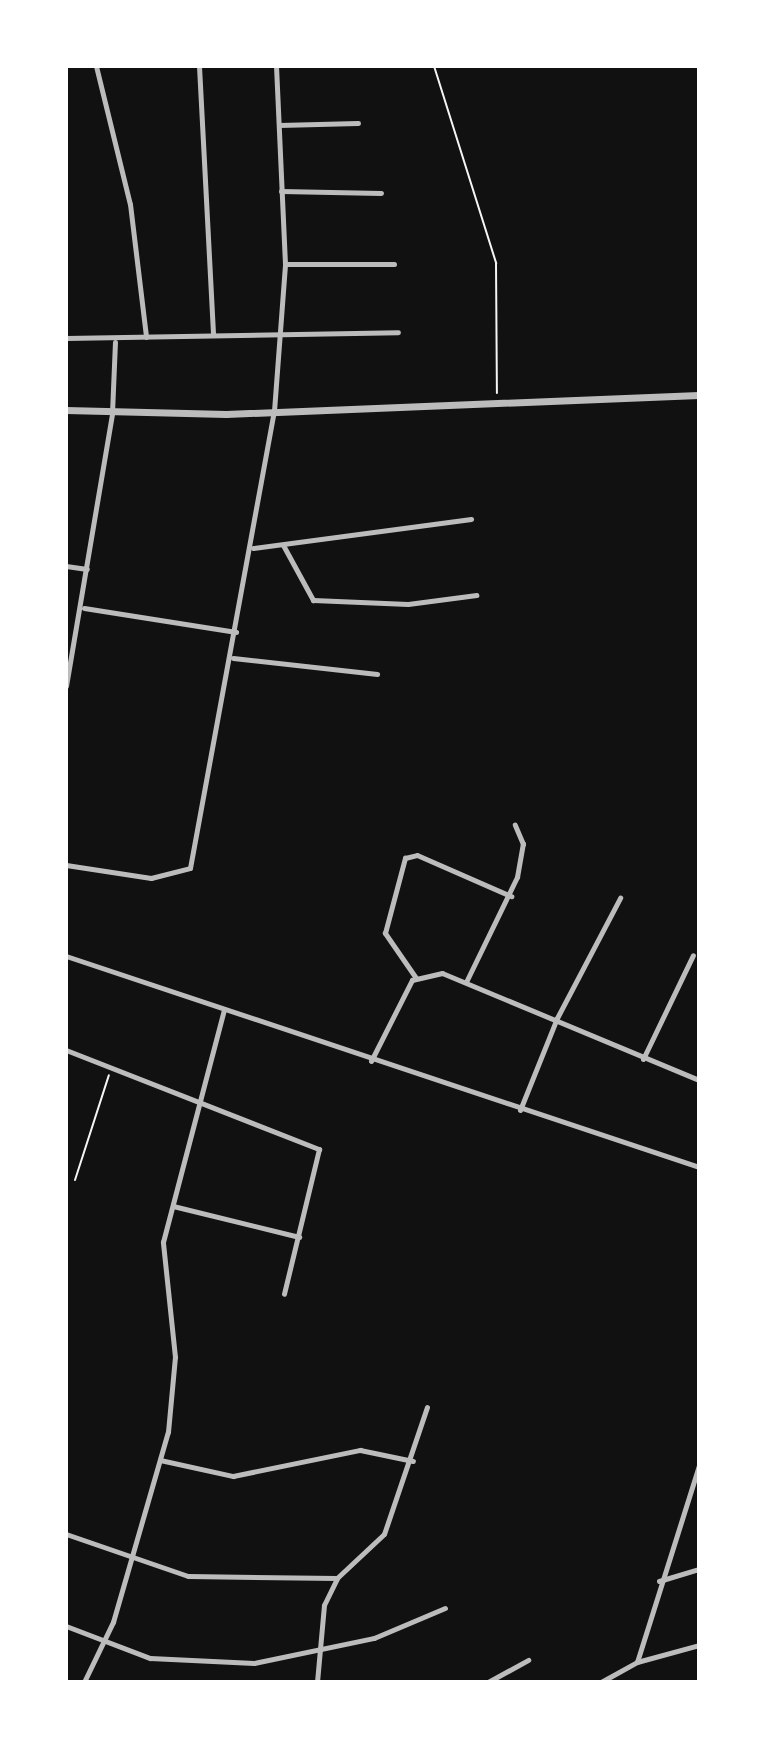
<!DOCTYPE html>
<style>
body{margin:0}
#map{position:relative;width:765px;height:1748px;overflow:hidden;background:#111;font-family:Roboto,sans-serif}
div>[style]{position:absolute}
.path>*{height:2px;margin:-1px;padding:0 1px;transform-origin:1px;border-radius:1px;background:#f5f5f5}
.minor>*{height:5px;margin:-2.5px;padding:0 2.5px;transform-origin:2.5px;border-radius:2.5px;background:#bcbcbc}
.tertiary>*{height:7px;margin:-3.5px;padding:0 3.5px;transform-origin:3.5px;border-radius:3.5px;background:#bcbcbc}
span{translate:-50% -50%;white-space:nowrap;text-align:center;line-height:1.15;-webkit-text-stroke:8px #fff;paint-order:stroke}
.frame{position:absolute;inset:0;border:68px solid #fff;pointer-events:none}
</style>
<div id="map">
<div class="path">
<div style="left:434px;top:66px;width:207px;rotate:72.5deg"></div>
<div style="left:496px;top:263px;width:130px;rotate:89.6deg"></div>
<div style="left:75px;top:1180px;width:110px;rotate:-72.1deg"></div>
</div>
<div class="minor">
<div style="left:96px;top:66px;width:142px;rotate:76.2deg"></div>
<div style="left:130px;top:204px;width:134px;rotate:83.1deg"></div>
<div style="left:199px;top:66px;width:268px;rotate:87deg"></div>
<div style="left:279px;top:125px;width:79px;rotate:-1.5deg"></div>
<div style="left:281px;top:191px;width:100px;rotate:1.1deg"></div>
<div style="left:285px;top:264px;width:109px"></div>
<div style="left:66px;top:338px;width:332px;rotate:-1deg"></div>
<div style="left:699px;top:400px;width:109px;rotate:90deg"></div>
<div style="left:283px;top:545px;width:63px;rotate:61.4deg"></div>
<div style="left:313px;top:600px;width:95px;rotate:2.4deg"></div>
<div style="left:408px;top:604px;width:69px;rotate:-7.5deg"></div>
<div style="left:253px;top:548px;width:220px;rotate:-7.6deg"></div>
<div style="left:66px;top:566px;width:21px;rotate:8deg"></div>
<div style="left:84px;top:608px;width:154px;rotate:9deg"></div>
<div style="left:233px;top:658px;width:145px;rotate:6.3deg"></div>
<div style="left:66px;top:686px;width:277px;rotate:-80.4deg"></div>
<div style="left:112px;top:413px;width:71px;rotate:-87.6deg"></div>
<div style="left:66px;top:865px;width:86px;rotate:8.7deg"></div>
<div style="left:151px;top:878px;width:40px;rotate:-14.4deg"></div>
<div style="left:190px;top:868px;width:465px;rotate:-79.6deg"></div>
<div style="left:274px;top:411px;width:147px;rotate:-85.7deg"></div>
<div style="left:285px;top:264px;width:198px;rotate:-92.6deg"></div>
<div style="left:66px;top:956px;width:667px;rotate:18.43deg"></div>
<div style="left:416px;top:978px;width:55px;rotate:-124.6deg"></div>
<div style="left:385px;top:933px;width:78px;rotate:-75.1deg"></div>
<div style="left:405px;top:858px;width:12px;rotate:-14deg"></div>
<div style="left:417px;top:855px;width:103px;rotate:23.6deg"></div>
<div style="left:466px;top:982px;width:117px;rotate:-64.1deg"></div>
<div style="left:517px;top:877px;width:34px;rotate:-80deg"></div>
<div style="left:523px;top:844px;width:21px;rotate:-113deg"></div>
<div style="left:66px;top:1050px;width:272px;rotate:21.4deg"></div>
<div style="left:319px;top:1149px;width:149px;rotate:103.6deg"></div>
<div style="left:643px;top:1059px;width:115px;rotate:-64.3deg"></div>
<div style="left:371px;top:1061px;width:91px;rotate:-63.2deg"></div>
<div style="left:412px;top:980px;width:31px;rotate:-13deg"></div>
<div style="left:442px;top:973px;width:278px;rotate:22.6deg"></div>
<div style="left:520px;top:1110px;width:99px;rotate:-68.1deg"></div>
<div style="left:557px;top:1018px;width:136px;rotate:-62.3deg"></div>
<div style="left:173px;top:1206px;width:130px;rotate:13.8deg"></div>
<div style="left:160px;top:1460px;width:75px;rotate:12.4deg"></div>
<div style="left:233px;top:1476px;width:130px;rotate:-11.6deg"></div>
<div style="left:360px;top:1450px;width:54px;rotate:11.7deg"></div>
<div style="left:66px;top:1534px;width:129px;rotate:19deg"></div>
<div style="left:188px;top:1576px;width:149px;rotate:0.8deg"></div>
<div style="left:659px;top:1581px;width:42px;rotate:-16.7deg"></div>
<div style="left:66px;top:1626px;width:90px;rotate:20.9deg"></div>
<div style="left:150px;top:1658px;width:104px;rotate:2.8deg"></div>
<div style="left:254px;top:1663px;width:123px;rotate:-11.8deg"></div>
<div style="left:374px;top:1638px;width:77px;rotate:-22.9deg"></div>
<div style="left:637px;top:1662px;width:207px;rotate:-72.5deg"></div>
<div style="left:84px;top:1682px;width:67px;rotate:-64.2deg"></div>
<div style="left:113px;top:1622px;width:198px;rotate:-73.9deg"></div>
<div style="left:168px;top:1432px;width:75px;rotate:-84.7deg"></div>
<div style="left:175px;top:1357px;width:116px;rotate:-96deg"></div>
<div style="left:163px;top:1242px;width:240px;rotate:-75.3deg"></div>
<div style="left:317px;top:1682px;width:77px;rotate:-84.8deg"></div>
<div style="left:324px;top:1605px;width:30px;rotate:-64deg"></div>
<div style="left:337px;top:1578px;width:64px;rotate:-43.1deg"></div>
<div style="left:384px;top:1534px;width:134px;rotate:-71.3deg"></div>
<div style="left:488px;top:1682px;width:46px;rotate:-28.8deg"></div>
<div style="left:601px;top:1682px;width:41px;rotate:-29.1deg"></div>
<div style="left:637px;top:1662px;width:64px;rotate:-15.3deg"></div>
</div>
<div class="tertiary">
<div style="left:66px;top:410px;width:160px;rotate:1.4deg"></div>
<div style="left:226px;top:414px;width:473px;rotate:-2.3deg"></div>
</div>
<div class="frame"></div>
</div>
